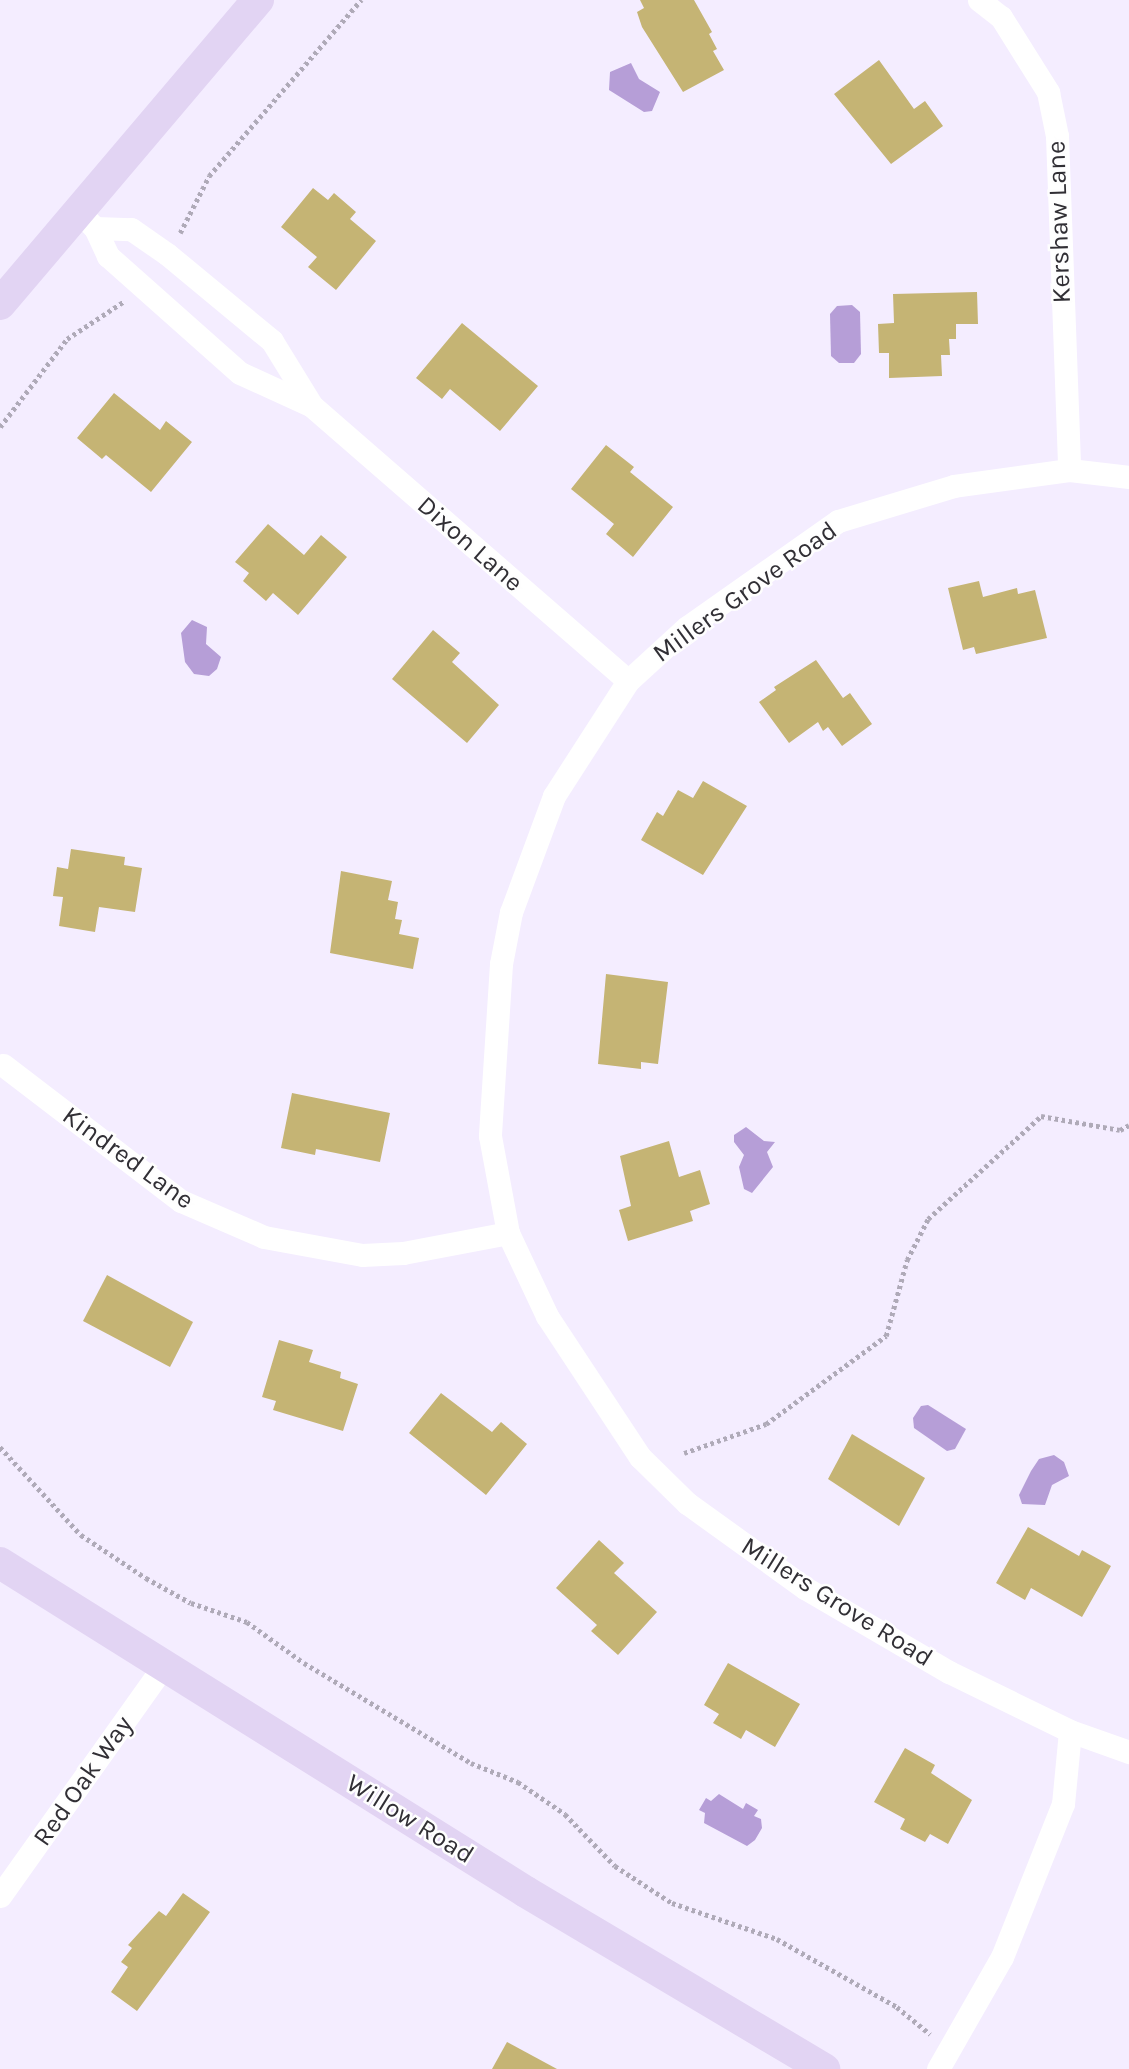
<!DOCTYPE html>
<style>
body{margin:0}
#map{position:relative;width:1129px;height:2069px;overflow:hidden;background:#f4edff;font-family:Karla,sans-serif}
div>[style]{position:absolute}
.water>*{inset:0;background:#b69ed7}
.building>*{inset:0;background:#c5b474}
.path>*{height:4.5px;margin-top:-2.25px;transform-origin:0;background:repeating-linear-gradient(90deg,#afaab8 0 3.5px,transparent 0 7px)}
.street>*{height:23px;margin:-11.5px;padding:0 11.5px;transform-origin:11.5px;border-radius:11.5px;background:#fff}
.secondary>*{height:32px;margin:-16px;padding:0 16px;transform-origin:16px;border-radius:16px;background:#e2d4f3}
span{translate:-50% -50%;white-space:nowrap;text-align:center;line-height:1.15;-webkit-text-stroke:5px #fefefe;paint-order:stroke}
.street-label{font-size:26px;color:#312f35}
</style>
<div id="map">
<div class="water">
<div style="clip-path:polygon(631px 63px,639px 79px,660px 92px,652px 111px,644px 112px,609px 90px,610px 72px)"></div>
<div style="clip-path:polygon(852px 305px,860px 312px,861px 354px,854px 363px,839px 363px,831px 356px,830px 314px,837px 306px)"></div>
<div style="clip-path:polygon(192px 620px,207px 627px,206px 644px,221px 657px,217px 669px,209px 676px,194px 674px,185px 662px,181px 633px)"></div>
<div style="clip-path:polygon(746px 1127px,764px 1141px,775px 1142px,767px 1152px,773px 1167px,752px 1193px,744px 1189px,739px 1167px,744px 1155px,734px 1142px,734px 1135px)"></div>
<div style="clip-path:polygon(928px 1405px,966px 1429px,955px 1449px,947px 1451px,914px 1428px,913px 1418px,921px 1406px)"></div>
<div style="clip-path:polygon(1054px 1455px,1064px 1462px,1069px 1476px,1052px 1485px,1045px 1505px,1022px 1504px,1019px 1495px,1031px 1471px,1039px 1459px)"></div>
<div style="clip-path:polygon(719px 1794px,743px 1809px,746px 1803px,758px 1810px,754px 1816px,761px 1819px,762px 1828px,755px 1840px,747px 1846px,704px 1823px,705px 1813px,699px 1810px,706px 1798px,711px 1801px)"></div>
</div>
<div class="building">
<div style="clip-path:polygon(640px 0,694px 0,712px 32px,709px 34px,717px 49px,713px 51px,724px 70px,683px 92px,642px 27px,637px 12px,644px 8px)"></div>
<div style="clip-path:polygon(879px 60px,914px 109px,925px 101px,943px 126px,891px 164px,834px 94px)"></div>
<div style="clip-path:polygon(313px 188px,328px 200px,334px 193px,356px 212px,350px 219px,376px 241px,336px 290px,308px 267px,317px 257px,281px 227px)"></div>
<div style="clip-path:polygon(977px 292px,978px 324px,956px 324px,956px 339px,949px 339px,950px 355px,941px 355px,942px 376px,889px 378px,889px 353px,879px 353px,878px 324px,894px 323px,893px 294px)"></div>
<div style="clip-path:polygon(462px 323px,538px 386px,500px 431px,450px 389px,442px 399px,416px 378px)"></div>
<div style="clip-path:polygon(114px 393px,160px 430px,166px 421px,192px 442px,151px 492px,106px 455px,102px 459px,77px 438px)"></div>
<div style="clip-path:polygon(606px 445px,634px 467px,630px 472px,673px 507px,633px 557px,606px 534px,614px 524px,571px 489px)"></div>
<div style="clip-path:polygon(268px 524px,304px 555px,321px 535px,347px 557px,298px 615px,273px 593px,266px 601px,243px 581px,249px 573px,235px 562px)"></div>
<div style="clip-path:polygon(979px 581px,983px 597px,1017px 588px,1018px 594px,1035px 590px,1047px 638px,976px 654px,974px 647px,963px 650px,948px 588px)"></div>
<div style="clip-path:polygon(433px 630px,460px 653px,452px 662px,499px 705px,467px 743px,392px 679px)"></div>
<div style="clip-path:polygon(816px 660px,843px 698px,850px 693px,872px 724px,842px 746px,828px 727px,823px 731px,818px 722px,789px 743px,759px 702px,776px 690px,774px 687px)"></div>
<div style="clip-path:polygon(703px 781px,747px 806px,703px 875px,641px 840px,657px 812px,663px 816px,678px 790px,693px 798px)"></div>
<div style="clip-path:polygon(71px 849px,125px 857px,124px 865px,142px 868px,135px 912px,99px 907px,95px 932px,59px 926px,63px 897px,53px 896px,57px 867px,68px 869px)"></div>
<div style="clip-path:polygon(341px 871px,392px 881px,388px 900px,398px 902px,395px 919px,402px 920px,399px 934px,419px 938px,413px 969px,330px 953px)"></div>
<div style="clip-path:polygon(606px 974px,668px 982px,658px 1064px,641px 1062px,641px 1069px,598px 1064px)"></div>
<div style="clip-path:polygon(292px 1093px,390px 1113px,380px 1162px,316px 1149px,315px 1155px,281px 1148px)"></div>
<div style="clip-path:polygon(669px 1141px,679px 1177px,700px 1170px,710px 1204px,690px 1211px,693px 1221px,628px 1241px,619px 1210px,631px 1206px,620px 1156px)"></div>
<div style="clip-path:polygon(107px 1275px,193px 1322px,170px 1367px,83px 1321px)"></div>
<div style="clip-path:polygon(279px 1340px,313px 1350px,309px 1362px,341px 1372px,340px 1378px,358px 1384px,343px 1431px,273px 1410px,276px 1401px,262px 1397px)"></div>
<div style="clip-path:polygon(441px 1393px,492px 1432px,501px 1422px,527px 1444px,486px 1495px,409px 1433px)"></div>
<div style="clip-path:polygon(852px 1434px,925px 1478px,899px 1526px,828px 1479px)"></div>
<div style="clip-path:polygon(1028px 1527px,1079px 1556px,1082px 1550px,1111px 1566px,1082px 1617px,1031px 1588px,1025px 1600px,996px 1583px)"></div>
<div style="clip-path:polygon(599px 1540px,624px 1563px,614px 1573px,657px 1612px,618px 1655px,591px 1631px,597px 1625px,556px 1588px)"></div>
<div style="clip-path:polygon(728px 1663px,800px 1704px,775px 1747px,746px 1730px,741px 1739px,713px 1723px,719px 1714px,704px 1705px)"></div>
<div style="clip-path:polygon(905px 1748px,935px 1765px,931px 1773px,972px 1800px,948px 1844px,930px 1834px,925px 1842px,900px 1829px,905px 1819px,874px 1802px)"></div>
<div style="clip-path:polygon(183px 1893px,210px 1912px,137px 2011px,111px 1992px,128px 1967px,121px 1962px,132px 1948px,128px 1945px,159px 1911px,166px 1916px)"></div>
<div style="clip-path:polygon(507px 2042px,557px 2069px,492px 2069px)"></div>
</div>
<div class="path">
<div style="left:180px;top:233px;width:64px;rotate:-63deg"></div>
<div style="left:209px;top:176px;width:233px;rotate:-49.2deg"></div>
<div style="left:0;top:427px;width:111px;rotate:-52.7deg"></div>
<div style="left:67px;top:339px;width:67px;rotate:-33.5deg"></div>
<div style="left:0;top:1447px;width:120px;rotate:47.4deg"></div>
<div style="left:81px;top:1535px;width:78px;rotate:33.5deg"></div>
<div style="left:146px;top:1578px;width:51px;rotate:29.1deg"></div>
<div style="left:191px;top:1603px;width:59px;rotate:18.7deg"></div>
<div style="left:247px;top:1622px;width:70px;rotate:35.7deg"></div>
<div style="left:304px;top:1663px;width:195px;rotate:30.9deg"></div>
<div style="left:471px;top:1763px;width:51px;rotate:22deg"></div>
<div style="left:518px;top:1782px;width:57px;rotate:34.2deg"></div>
<div style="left:565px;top:1814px;width:72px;rotate:46.1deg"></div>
<div style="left:615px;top:1866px;width:68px;rotate:33deg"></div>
<div style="left:672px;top:1903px;width:111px;rotate:18.9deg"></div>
<div style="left:777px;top:1939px;width:138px;rotate:29.5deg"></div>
<div style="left:897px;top:2007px;width:43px;rotate:39.3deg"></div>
<div style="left:684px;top:1453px;width:87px;rotate:-19.5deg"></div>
<div style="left:766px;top:1424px;width:149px;rotate:-36.3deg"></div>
<div style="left:886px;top:1336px;width:79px;rotate:-74.6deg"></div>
<div style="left:907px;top:1260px;width:46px;rotate:-62.9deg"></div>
<div style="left:928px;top:1219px;width:153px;rotate:-42.3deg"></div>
<div style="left:1041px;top:1116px;width:80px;rotate:10deg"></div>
<div style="left:1120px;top:1130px;width:10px;rotate:-29deg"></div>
</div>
<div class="street">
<div style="left:979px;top:0;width:28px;rotate:38deg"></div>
<div style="left:1001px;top:17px;width:89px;rotate:57.9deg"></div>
<div style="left:1048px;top:92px;width:45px;rotate:78.4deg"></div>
<div style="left:1057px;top:136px;width:334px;rotate:87.9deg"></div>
<div style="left:79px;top:212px;width:23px;rotate:45deg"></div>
<div style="left:95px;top:228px;width:31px;rotate:65deg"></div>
<div style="left:108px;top:256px;width:176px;rotate:41.6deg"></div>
<div style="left:240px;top:373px;width:79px;rotate:24.6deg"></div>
<div style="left:312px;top:406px;width:419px;rotate:41deg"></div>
<div style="left:95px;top:228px;width:36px;rotate:2deg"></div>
<div style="left:131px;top:229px;width:44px;rotate:34.8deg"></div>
<div style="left:167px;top:254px;width:136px;rotate:39.6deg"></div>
<div style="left:272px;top:341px;width:76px;rotate:58.4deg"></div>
<div style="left:1129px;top:477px;width:60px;rotate:-173.3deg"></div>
<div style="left:1069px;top:470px;width:116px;rotate:172.1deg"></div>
<div style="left:954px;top:486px;width:121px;rotate:163.2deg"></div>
<div style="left:838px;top:521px;width:184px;rotate:144.9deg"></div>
<div style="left:687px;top:627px;width:80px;rotate:137.5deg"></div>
<div style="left:628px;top:681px;width:137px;rotate:122.8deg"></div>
<div style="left:554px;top:796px;width:124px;rotate:110.3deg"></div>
<div style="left:511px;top:912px;width:53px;rotate:100.9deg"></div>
<div style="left:501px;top:964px;width:172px;rotate:93.7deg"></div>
<div style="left:490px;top:1136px;width:99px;rotate:79.5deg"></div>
<div style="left:508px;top:1233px;width:92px;rotate:64.8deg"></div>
<div style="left:547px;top:1316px;width:169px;rotate:56.6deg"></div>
<div style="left:640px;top:1457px;width:66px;rotate:44.4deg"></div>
<div style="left:687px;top:1503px;width:145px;rotate:35.8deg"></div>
<div style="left:805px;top:1588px;width:167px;rotate:30.3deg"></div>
<div style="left:949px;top:1672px;width:135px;rotate:26deg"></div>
<div style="left:1070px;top:1731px;width:63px;rotate:19.6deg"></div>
<div style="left:3px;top:1065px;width:224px;rotate:37.4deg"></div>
<div style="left:181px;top:1201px;width:90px;rotate:23.4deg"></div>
<div style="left:264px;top:1237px;width:100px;rotate:10.4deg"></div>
<div style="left:362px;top:1255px;width:41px;rotate:-2.8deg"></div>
<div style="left:403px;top:1253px;width:107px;rotate:-10.8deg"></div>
<div style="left:0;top:1896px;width:283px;rotate:-54.6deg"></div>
<div style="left:938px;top:2069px;width:129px;rotate:-60.3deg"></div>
<div style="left:1002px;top:1957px;width:165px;rotate:-68.3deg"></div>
<div style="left:1063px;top:1804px;width:73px;rotate:-84.5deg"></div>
</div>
<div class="secondary">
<div style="left:0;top:304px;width:399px;rotate:-49.7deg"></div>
<div style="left:0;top:1563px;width:620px;rotate:32.02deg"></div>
<div style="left:526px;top:1892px;width:347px;rotate:30.7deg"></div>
</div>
<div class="street-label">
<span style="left:1059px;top:222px;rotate:-92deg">Kershaw Lane</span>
<span style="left:470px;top:544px;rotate:41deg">Dixon Lane</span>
<span style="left:745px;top:592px;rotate:-36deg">Millers Grove Road</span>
<span style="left:128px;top:1158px;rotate:36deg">Kindred Lane</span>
<span style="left:837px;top:1602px;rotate:32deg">Millers Grove Road</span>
<span style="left:83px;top:1781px;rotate:-55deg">Red Oak Way</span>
<span style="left:410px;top:1819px;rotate:32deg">Willow Road</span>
</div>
</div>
